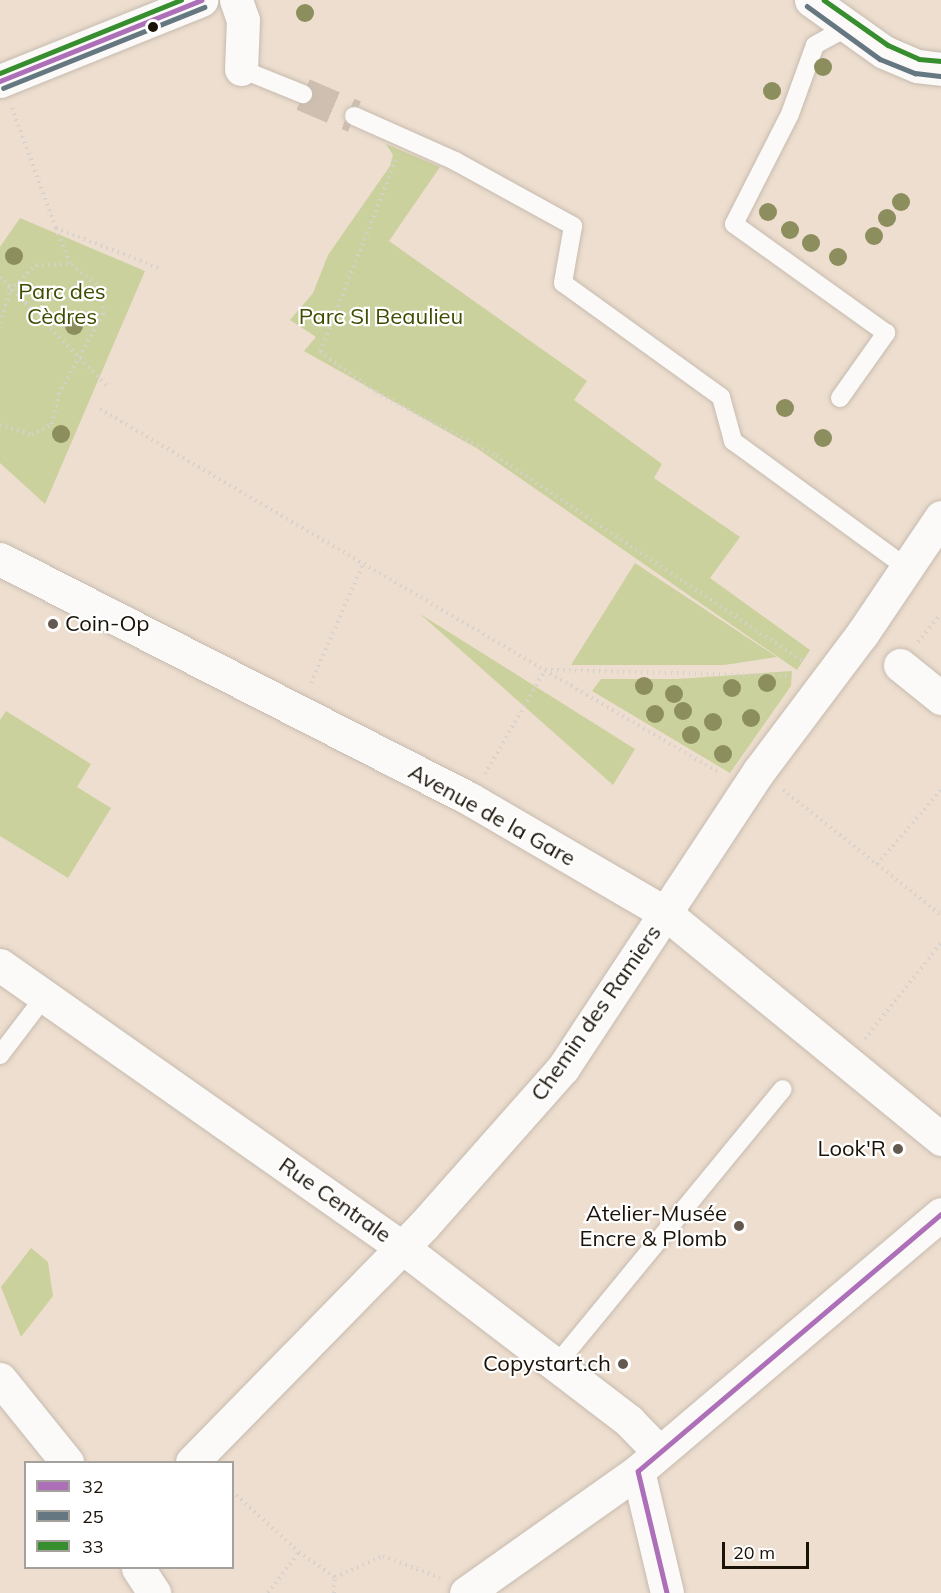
<!DOCTYPE html>
<meta charset="utf-8">
<style>
body{margin:0}
#map{position:relative;width:941px;height:1593px;overflow:hidden;background:#eddecf;font-family:Mulish,sans-serif}
div>[style]{position:absolute}
.green>*{inset:0;background:#cbd19c}
.street-tunnel>*{height:33px;margin-top:-16.5px;transform-origin:0;background:repeating-linear-gradient(90deg,#cebfb1 0 33px,transparent 0 49px)}
.path>*{height:4px;margin-top:-2px;transform-origin:0;background:repeating-linear-gradient(90deg,#d6d1cc 0 1.5px,transparent 0 6px)}
.roads{filter:drop-shadow(0 0 2px #c6bbaf) drop-shadow(0 0 2px #c6bbaf)}
.lane>*{height:18px;margin:-9px;padding:0 9px;transform-origin:9px;border-radius:9px;background:#fcfaf8}
.street>*{height:33px;margin:-16.5px;padding:0 16.5px;transform-origin:16.5px;border-radius:16.5px;background:#fcfaf8}
.secondary>*{height:33px;margin:-16.5px;padding:0 16.5px;transform-origin:16.5px;border-radius:16.5px;background:#fcfaf8}
.bus-1>*{height:4.5px;margin:-2.25px;padding:0 2.25px;transform-origin:2.25px;border-radius:2.25px;background:#ac6fb8}
.bus-2>*{height:4.5px;margin:-2.25px;padding:0 2.25px;transform-origin:2.25px;border-radius:2.25px;background:#657881}
.bus-3>*{height:4.5px;margin:-2.25px;padding:0 2.25px;transform-origin:2.25px;border-radius:2.25px;background:#378e2e}
.trees>*{width:18px;height:18px;margin:-9px;border-radius:50%;background:#8c8e5d}
.dots>*{width:16px;height:16px;translate:-50% -50%;box-sizing:border-box;border:3px solid #fff;border-radius:50%}
span{translate:-50% -50%;white-space:nowrap;text-align:center;line-height:1.15;-webkit-text-stroke:4.5px #fff;paint-order:stroke}
.park-label{font-size:22px;color:#3d4c00}
.poi-label{font-size:22px;color:#1b1208}
.left{translate:0 -50%;text-align:left}
.right{translate:-100% -50%;text-align:right}
.street-label{font-size:22px;color:#1b1208}
.legend{position:absolute;left:24px;top:1461px;width:210px;height:108px;box-sizing:border-box;background:#fff;border:2px solid #a4a09c;margin:0;padding:8px 10px;list-style:none;font-size:18px;color:#1b1208}
.legend li{display:flex;align-items:center;gap:12px;height:30px}
.legend b{width:30px;border:2px solid #a4a09c}
.scale{position:absolute;left:722px;top:1542px;width:87px;height:27px;box-sizing:border-box;border:3px solid #1b1208;border-top:0;padding-left:8px;font-size:18px;line-height:21px;white-space:nowrap;color:#1b1208;-webkit-text-stroke:4px #fff;paint-order:stroke}
</style>
<div id="map">
<div class="green">
<div style="clip-path:polygon(386px 144px,440px 167px,389px 241px,587px 381px,574px 400px,662px 464px,654px 478px,740px 537px,710px 578px,810px 650px,797px 670px,478px 449px,304px 351px,316px 337px,290px 320px,313px 293px,328px 255px,390px 166px,393px 155px)"></div>
<div style="clip-path:polygon(20px 218px,145px 271px,45px 504px,0 463px,0 247px)"></div>
<div style="clip-path:polygon(635px 563px,777px 657px,724px 665px,571px 665px)"></div>
<div style="clip-path:polygon(420px 614px,635px 749px,613px 785px)"></div>
<div style="clip-path:polygon(792px 671px,791px 686px,730px 773px,592px 691px,601px 679px,677px 679px)"></div>
<div style="clip-path:polygon(6px 711px,91px 764px,77px 787px,111px 808px,68px 878px,0 836px,0 720px)"></div>
<div style="clip-path:polygon(31px 1248px,48px 1262px,53px 1296px,21px 1337px,1px 1287px)"></div>
</div>
<div class="street-tunnel">
<div style="left:303px;top:94px;width:56px;rotate:23.3deg"></div>
</div>
<div class="path">
<div style="left:12px;top:108px;width:128px;rotate:69.9deg"></div>
<div style="left:56px;top:228px;width:110px;rotate:21.2deg"></div>
<div style="left:396px;top:160px;width:206px;rotate:111.6deg"></div>
<div style="left:320px;top:352px;width:69px;rotate:35.5deg"></div>
<div style="left:376px;top:392px;width:136px;rotate:28.1deg"></div>
<div style="left:496px;top:456px;width:371px;rotate:33.8deg"></div>
<div style="left:0;top:277px;width:156px;rotate:45.5deg"></div>
<div style="left:0;top:323px;width:34px;rotate:-73deg"></div>
<div style="left:10px;top:290px;width:36px;rotate:-44deg"></div>
<div style="left:36px;top:265px;width:34px;rotate:-3deg"></div>
<div style="left:100px;top:409px;width:719px;rotate:30.42deg"></div>
<div style="left:0;top:425px;width:34px;rotate:17deg"></div>
<div style="left:32px;top:435px;width:23px;rotate:-29deg"></div>
<div style="left:52px;top:424px;width:31px;rotate:-77deg"></div>
<div style="left:59px;top:394px;width:91px;rotate:-61.2deg"></div>
<div style="left:103px;top:314px;width:26px;rotate:-94deg"></div>
<div style="left:101px;top:288px;width:40px;rotate:-141deg"></div>
<div style="left:70px;top:263px;width:38px;rotate:-112deg"></div>
<div style="left:918px;top:642px;width:36px;rotate:-51deg"></div>
<div style="left:311px;top:683px;width:128px;rotate:-66.4deg"></div>
<div style="left:485px;top:774px;width:120px;rotate:-60deg"></div>
<div style="left:545px;top:670px;width:247px;rotate:1.4deg"></div>
<div style="left:783px;top:790px;width:201px;rotate:38.3deg"></div>
<div style="left:877px;top:864px;width:98px;rotate:-49.1deg"></div>
<div style="left:865px;top:1039px;width:122px;rotate:-51.6deg"></div>
<div style="left:232px;top:1491px;width:91px;rotate:42.3deg"></div>
<div style="left:299px;top:1552px;width:44px;rotate:34.8deg"></div>
<div style="left:335px;top:1577px;width:52px;rotate:-23.6deg"></div>
<div style="left:383px;top:1556px;width:61px;rotate:21.1deg"></div>
<div style="left:268px;top:1593px;width:51px;rotate:-52.9deg"></div>
<div style="left:334px;top:1593px;width:16px;rotate:-86deg"></div>
</div>
<div class="roads">
<div class="lane">
<div style="left:241px;top:69px;width:67px;rotate:22deg"></div>
<div style="left:354px;top:116px;width:111px;rotate:24deg"></div>
<div style="left:455px;top:161px;width:135px;rotate:28.8deg"></div>
<div style="left:573px;top:226px;width:58px;rotate:100deg"></div>
<div style="left:563px;top:283px;width:195px;rotate:35.8deg"></div>
<div style="left:721px;top:397px;width:46px;rotate:74.7deg"></div>
<div style="left:733px;top:441px;width:215px;rotate:36.1deg"></div>
<div style="left:840px;top:398px;width:80px;rotate:-54.7deg"></div>
<div style="left:886px;top:333px;width:187px;rotate:-144.4deg"></div>
<div style="left:734px;top:224px;width:123px;rotate:-63deg"></div>
<div style="left:790px;top:114px;width:73px;rotate:-70.1deg"></div>
<div style="left:815px;top:45px;width:35px;rotate:-29deg"></div>
<div style="left:0;top:1055px;width:74px;rotate:-52.7deg"></div>
<div style="left:556px;top:1365px;width:357px;rotate:-50.6deg"></div>
</div>
<div class="street">
<div style="left:236px;top:0;width:21px;rotate:71deg"></div>
<div style="left:243px;top:20px;width:49px;rotate:92.3deg"></div>
<div style="left:0;top:559px;width:528px;rotate:27.05deg"></div>
<div style="left:470px;top:799px;width:226px;rotate:30.3deg"></div>
<div style="left:665px;top:913px;width:357px;rotate:39.3deg"></div>
<div style="left:900px;top:665px;width:53px;rotate:38.8deg"></div>
<div style="left:0;top:965px;width:492px;rotate:35.1deg"></div>
<div style="left:403px;top:1248px;width:285px;rotate:37.4deg"></div>
<div style="left:629px;top:1421px;width:42px;rotate:46deg"></div>
<div style="left:0;top:1379px;width:107px;rotate:51.1deg"></div>
<div style="left:192px;top:1462px;width:332px;rotate:-45.6deg"></div>
<div style="left:424px;top:1225px;width:210px;rotate:-48.5deg"></div>
<div style="left:563px;top:1068px;width:356px;rotate:-56.6deg"></div>
<div style="left:759px;top:771px;width:171px;rotate:-53.1deg"></div>
<div style="left:862px;top:634px;width:141px;rotate:-56deg"></div>
<div style="left:638px;top:1471px;width:125px;rotate:76.6deg"></div>
<div style="left:138px;top:1568px;width:30px;rotate:57deg"></div>
<div style="left:466px;top:1593px;width:211px;rotate:-35.3deg"></div>
<div style="left:638px;top:1471px;width:397px;rotate:-40.3deg"></div>
</div>
<div class="secondary">
<div style="left:811px;top:0;width:90px;rotate:35.5deg"></div>
<div style="left:884px;top:52px;width:36px;rotate:23deg"></div>
<div style="left:917px;top:66px;width:24px;rotate:7deg"></div>
<div style="left:0;top:81px;width:217px;rotate:-21.9deg"></div>
</div>
</div>
<div class="bus-1">
<div style="left:0;top:81px;width:217px;rotate:-21.9deg"></div>
<div style="left:638px;top:1471px;width:397px;rotate:-40.3deg"></div>
<div style="left:638px;top:1471px;width:125px;rotate:76.6deg"></div>
</div>
<div class="bus-2">
<div style="left:807px;top:6px;width:90px;rotate:36deg"></div>
<div style="left:880px;top:59px;width:38px;rotate:22deg"></div>
<div style="left:915px;top:73px;width:25px;rotate:7deg"></div>
<div style="left:3px;top:88px;width:217px;rotate:-21.9deg"></div>
</div>
<div class="bus-3">
<div style="left:824px;top:0;width:78px;rotate:35.1deg"></div>
<div style="left:888px;top:45px;width:34px;rotate:24deg"></div>
<div style="left:919px;top:59px;width:22px;rotate:5deg"></div>
<div style="left:0;top:73px;width:195px;rotate:-22deg"></div>
</div>
<div class="trees">
<div style="left:305px;top:13px"></div>
<div style="left:823px;top:67px"></div>
<div style="left:772px;top:91px"></div>
<div style="left:901px;top:202px"></div>
<div style="left:768px;top:212px"></div>
<div style="left:887px;top:218px"></div>
<div style="left:790px;top:230px"></div>
<div style="left:874px;top:236px"></div>
<div style="left:811px;top:243px"></div>
<div style="left:14px;top:256px"></div>
<div style="left:838px;top:257px"></div>
<div style="left:74px;top:326px"></div>
<div style="left:785px;top:408px"></div>
<div style="left:61px;top:434px"></div>
<div style="left:823px;top:438px"></div>
<div style="left:767px;top:683px"></div>
<div style="left:644px;top:686px"></div>
<div style="left:732px;top:688px"></div>
<div style="left:674px;top:694px"></div>
<div style="left:683px;top:711px"></div>
<div style="left:655px;top:714px"></div>
<div style="left:751px;top:718px"></div>
<div style="left:713px;top:722px"></div>
<div style="left:691px;top:735px"></div>
<div style="left:723px;top:754px"></div>
</div>
<div class="dots">
<div style="left:153px;top:27px;background:#1b1208"></div>
<div style="left:53px;top:624px;background:#64594e"></div>
<div style="left:898px;top:1149px;background:#64594e"></div>
<div style="left:739px;top:1226px;background:#64594e"></div>
<div style="left:623px;top:1364px;background:#64594e"></div>
</div>
<div class="park-label">
<span style="left:62px;top:304px">Parc des<br>Cèdres</span>
<span style="left:381px;top:317px">Parc SI Beaulieu</span>
</div>
<div class="poi-label">
<span class="left" style="left:65px;top:624px">Coin-Op</span>
<span class="right" style="left:886px;top:1149px">Look'R</span>
<span class="right" style="left:727px;top:1226px">Atelier-Musée<br>Encre &amp; Plomb</span>
<span class="right" style="left:611px;top:1364px">Copystart.ch</span>
</div>
<div class="street-label">
<span style="left:492px;top:815px;rotate:29deg">Avenue de la Gare</span>
<span style="left:596px;top:1013px;rotate:-55deg">Chemin des Ramiers</span>
<span style="left:335px;top:1200px;rotate:35deg">Rue Centrale</span>
</div>
<ul class="legend">
<li><b style="height:8px;background:#ac6fb8"></b>32</li>
<li><b style="height:8px;background:#657881"></b>25</li>
<li><b style="height:8px;background:#378e2e"></b>33</li>
</ul>
<div class="scale">20 m</div>
</div>
